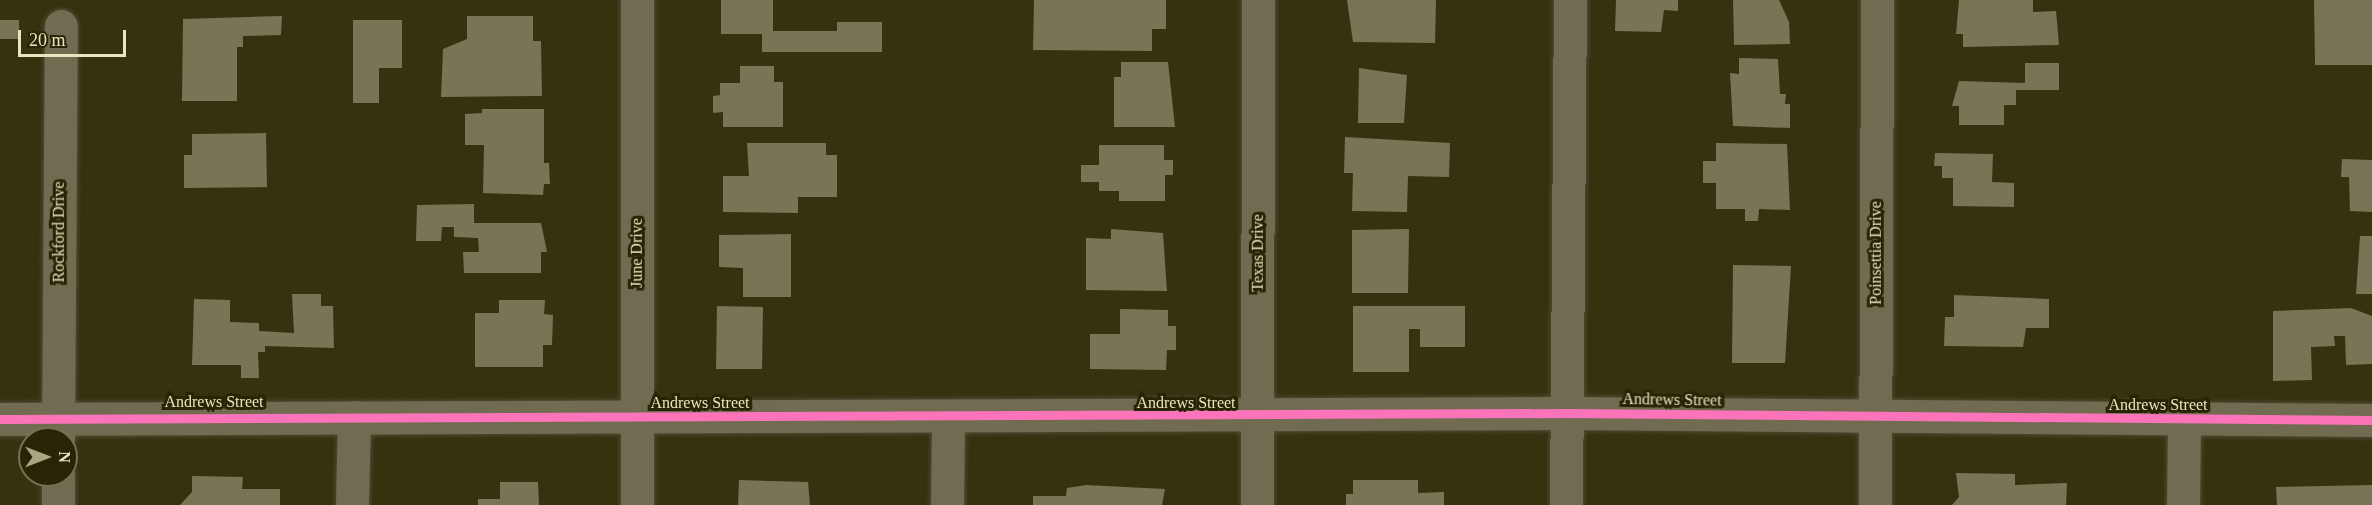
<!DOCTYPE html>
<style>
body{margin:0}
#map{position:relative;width:2372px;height:505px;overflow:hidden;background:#36310f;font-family:"Times New Roman",serif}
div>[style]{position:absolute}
.building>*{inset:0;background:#797456}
.roads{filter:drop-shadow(0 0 2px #4f4b32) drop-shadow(0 0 2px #4f4b32)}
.minor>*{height:33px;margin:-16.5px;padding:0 16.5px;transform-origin:16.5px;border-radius:16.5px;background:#716c51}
.cycleway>*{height:9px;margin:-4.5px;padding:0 4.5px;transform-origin:4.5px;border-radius:4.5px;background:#fb73b8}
span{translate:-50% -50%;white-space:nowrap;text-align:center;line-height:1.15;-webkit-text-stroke:6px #282405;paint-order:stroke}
.street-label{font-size:16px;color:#e9e5c1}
.north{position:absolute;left:18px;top:427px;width:60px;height:60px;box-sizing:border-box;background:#282405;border:2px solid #757150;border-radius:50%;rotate:90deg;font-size:16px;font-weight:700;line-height:24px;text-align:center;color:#e9e5c1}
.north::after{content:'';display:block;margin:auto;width:21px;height:27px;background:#aaa683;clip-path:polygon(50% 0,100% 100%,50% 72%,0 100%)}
.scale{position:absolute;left:18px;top:30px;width:108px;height:27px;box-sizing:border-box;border:3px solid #e9e5c1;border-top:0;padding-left:8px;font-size:18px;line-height:21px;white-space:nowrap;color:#e9e5c1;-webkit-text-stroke:4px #282405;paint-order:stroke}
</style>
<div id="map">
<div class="building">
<div style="clip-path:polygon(721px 0,773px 0,773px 31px,837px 31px,837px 22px,882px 22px,882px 52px,762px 52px,762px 34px,721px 34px)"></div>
<div style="clip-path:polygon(1034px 0,1166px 0,1166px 29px,1152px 29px,1152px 51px,1033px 50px)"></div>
<div style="clip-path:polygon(1347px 0,1436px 0,1435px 43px,1353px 42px)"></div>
<div style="clip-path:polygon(1616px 0,1678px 0,1678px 11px,1664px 10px,1661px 32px,1615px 31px)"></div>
<div style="clip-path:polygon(1733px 0,1779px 0,1789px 22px,1790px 44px,1734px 45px)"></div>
<div style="clip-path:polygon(1959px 0,2033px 0,2033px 12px,2056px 11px,2059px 45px,1963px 47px,1963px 34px,1956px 34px)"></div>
<div style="clip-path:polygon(2314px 0,2372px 0,2372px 65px,2315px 65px)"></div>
<div style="clip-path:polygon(282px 16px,281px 35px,243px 36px,243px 47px,237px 47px,237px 101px,182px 101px,183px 19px)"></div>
<div style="clip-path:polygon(467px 16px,533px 16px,533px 41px,541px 41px,542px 96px,441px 97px,443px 49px,467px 39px)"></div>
<div style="clip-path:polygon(0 20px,19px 20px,19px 39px,0 39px)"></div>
<div style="clip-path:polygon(353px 20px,402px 20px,402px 68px,379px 68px,379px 103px,353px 103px)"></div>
<div style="clip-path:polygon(1739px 58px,1778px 59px,1780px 94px,1786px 94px,1785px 104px,1790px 104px,1790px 128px,1733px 126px,1730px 73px,1739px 74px)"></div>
<div style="clip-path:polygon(1121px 62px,1168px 62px,1175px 127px,1114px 127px,1114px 77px,1121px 77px)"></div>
<div style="clip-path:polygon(2025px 63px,2059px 63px,2059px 90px,2016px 90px,2016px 105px,2004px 105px,2004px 125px,1959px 125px,1959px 106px,1952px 106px,1959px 81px,2025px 83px)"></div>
<div style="clip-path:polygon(740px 66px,774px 66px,774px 82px,783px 82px,783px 127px,723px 127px,723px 112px,713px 113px,713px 96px,720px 95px,720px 83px,740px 83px)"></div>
<div style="clip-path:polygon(1359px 68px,1407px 75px,1404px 123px,1358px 123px)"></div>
<div style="clip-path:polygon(482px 109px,544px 109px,544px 163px,549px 163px,550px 184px,544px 184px,543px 195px,483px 193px,484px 145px,465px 145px,465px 114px,482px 113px)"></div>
<div style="clip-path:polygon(266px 133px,267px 187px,184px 188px,184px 155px,192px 155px,192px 134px)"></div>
<div style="clip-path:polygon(1345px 137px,1450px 143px,1449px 177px,1408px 176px,1407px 212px,1352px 211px,1353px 173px,1344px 173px)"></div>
<div style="clip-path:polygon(747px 143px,826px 143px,826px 155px,837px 155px,837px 197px,798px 197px,798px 213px,723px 212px,723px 176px,749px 176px)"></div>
<div style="clip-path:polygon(1716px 143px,1787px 144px,1790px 210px,1759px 209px,1758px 221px,1745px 221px,1745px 209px,1716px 209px,1716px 183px,1703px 183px,1703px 161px,1716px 161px)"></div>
<div style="clip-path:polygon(1099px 145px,1164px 145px,1164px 160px,1173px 160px,1173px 175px,1165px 175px,1165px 201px,1119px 201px,1119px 191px,1099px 191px,1099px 182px,1081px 182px,1081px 165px,1099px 165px)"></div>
<div style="clip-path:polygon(1935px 153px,1993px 154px,1992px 182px,2014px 183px,2014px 207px,1953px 206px,1953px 178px,1942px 178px,1942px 166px,1934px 166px)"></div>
<div style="clip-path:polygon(2342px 159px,2372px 160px,2372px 212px,2350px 211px,2349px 177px,2341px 177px)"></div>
<div style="clip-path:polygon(474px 204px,474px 223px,541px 223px,547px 252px,541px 252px,541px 273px,464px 273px,463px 252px,479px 252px,478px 238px,454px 237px,454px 227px,442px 227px,441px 241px,416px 241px,417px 205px)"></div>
<div style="clip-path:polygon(1111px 229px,1163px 233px,1167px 291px,1086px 290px,1086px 238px,1111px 239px)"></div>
<div style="clip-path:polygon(1409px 229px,1408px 293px,1352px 293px,1352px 230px)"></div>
<div style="clip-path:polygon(791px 234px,791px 297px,743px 297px,743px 268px,719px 267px,719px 235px)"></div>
<div style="clip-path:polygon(2360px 236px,2372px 236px,2372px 294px,2356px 294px)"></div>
<div style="clip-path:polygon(1733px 265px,1791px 266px,1785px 363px,1732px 363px)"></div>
<div style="clip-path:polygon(292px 294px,321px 294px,321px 306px,333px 306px,334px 348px,265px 346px,265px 352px,258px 352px,259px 378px,241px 378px,241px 365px,192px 365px,194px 299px,230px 300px,230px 322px,259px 323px,259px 331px,294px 333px)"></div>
<div style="clip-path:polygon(1954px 295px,2049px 299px,2049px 328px,2026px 328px,2023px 347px,1944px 346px,1945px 317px,1954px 317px)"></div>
<div style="clip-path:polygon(499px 300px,545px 300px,544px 314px,553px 315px,552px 345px,543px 345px,543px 367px,475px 367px,475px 313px,499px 313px)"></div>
<div style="clip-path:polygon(717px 306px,763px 307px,762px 369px,716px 369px)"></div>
<div style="clip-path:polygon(1353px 306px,1465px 306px,1465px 347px,1420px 347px,1420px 329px,1409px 329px,1409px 372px,1353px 372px)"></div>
<div style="clip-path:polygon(2351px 308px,2372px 316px,2372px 364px,2346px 365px,2345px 336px,2334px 336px,2335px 346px,2311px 347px,2312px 380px,2273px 381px,2273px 311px)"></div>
<div style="clip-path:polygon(1120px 309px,1168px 310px,1168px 326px,1176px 326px,1176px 350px,1167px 350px,1166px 370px,1090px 369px,1090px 334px,1120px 334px)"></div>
<div style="clip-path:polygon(1956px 473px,2015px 474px,2015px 485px,2067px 483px,2066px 505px,1952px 505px,1959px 497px)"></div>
<div style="clip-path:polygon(192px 476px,243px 477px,242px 489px,280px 489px,280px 505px,180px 505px,192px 492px)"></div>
<div style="clip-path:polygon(739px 480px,808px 482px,810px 505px,738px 505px)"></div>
<div style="clip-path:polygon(1353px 480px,1418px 480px,1418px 493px,1444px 492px,1444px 505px,1346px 505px,1346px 494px,1353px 494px)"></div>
<div style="clip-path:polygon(500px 482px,538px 482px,539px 505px,478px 505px,478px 499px,500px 499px)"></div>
<div style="clip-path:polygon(1086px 485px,1165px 489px,1162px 505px,1033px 505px,1033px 496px,1066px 496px,1067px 488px)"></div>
<div style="clip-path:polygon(2372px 485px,2372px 505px,2277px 505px,2276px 487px)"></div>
</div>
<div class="roads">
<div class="minor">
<div style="left:637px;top:0;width:505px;rotate:90deg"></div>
<div style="left:0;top:419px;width:1567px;rotate:-0.22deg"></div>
<div style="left:1567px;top:413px;width:805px;rotate:0.5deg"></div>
<div style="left:58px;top:439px;width:413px;rotate:-89.6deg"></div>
<div style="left:58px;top:475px;width:30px;rotate:90deg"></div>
<div style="left:352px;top:505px;width:88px;rotate:-88.7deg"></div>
<div style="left:947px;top:505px;width:86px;rotate:-89.3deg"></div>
<div style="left:1257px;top:505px;width:505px;rotate:-89.89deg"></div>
<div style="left:1566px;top:505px;width:505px;rotate:-89.55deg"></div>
<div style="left:1875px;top:505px;width:505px;rotate:-89.77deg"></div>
<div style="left:2183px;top:505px;width:85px;rotate:-89.3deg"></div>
</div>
</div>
<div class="cycleway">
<div style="left:0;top:419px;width:1567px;rotate:-0.22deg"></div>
<div style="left:1567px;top:413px;width:805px;rotate:0.5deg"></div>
</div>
<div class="street-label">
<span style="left:59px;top:232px;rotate:-90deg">Rockford Drive</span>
<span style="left:637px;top:253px;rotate:-90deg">June Drive</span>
<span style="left:1258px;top:253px;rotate:-90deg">Texas Drive</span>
<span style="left:1876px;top:253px;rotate:-90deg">Poinsettia Drive</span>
<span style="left:1672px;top:400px;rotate:1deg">Andrews Street</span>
<span style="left:214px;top:402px">Andrews Street</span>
<span style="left:700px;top:403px">Andrews Street</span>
<span style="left:1186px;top:403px">Andrews Street</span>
<span style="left:2158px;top:405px">Andrews Street</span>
</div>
<div class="north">N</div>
<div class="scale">20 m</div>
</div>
